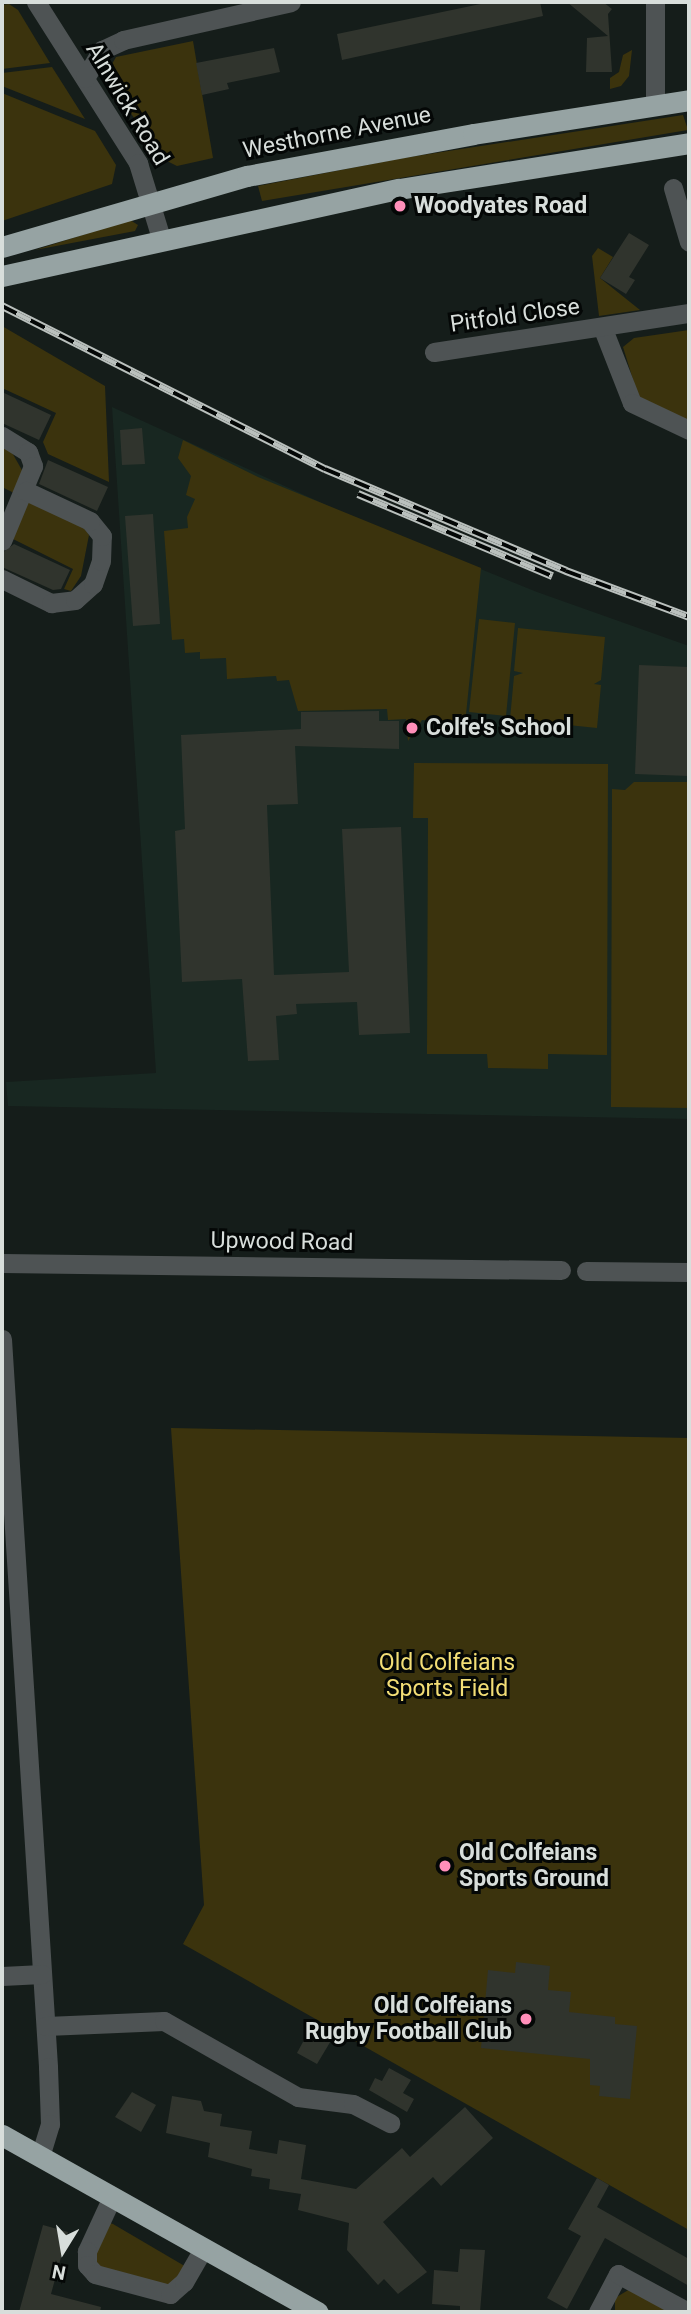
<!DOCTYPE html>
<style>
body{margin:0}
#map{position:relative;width:691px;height:2314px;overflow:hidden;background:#151d1a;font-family:Roboto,sans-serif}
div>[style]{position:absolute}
.built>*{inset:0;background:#182721}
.green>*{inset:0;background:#3b330d}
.building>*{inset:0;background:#30342d}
.street>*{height:19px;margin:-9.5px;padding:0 9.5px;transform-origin:9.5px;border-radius:9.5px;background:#4e5354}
.highway>*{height:21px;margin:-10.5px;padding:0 10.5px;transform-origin:10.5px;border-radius:10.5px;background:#96a3a3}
.rail>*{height:8px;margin-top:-4px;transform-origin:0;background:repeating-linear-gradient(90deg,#040706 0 16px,#bac0bd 0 32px);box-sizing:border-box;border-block:2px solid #bac0bd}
.dots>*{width:19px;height:19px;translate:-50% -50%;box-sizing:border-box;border:4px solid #040706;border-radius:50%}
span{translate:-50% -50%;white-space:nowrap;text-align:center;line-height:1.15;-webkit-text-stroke:6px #040706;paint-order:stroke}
.street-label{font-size:23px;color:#d8dedb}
.poi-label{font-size:23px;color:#d8dedb;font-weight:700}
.left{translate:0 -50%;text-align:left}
.right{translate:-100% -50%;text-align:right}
.park-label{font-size:23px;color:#f3de76}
.frame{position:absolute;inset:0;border:4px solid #d8dedb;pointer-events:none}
.north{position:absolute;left:28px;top:2216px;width:70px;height:70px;-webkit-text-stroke:5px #040706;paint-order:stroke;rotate:191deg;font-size:19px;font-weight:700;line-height:28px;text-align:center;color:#d8dedb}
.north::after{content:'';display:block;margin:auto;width:24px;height:32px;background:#d8dedb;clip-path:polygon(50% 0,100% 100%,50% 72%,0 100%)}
</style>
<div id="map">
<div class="built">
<div style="clip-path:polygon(112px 407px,346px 514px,537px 592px,689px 646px,689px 1119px,8px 1106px,6px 1082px,156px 1073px)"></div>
</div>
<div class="green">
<div style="clip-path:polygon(9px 4px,18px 10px,50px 63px,2px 69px,2px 5px)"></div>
<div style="clip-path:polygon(193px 41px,213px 158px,177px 166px,163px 159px,113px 88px,108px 71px,116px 57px)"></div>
<div style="clip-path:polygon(632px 50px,629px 76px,621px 86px,610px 89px,610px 78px,619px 72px,623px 55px)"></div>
<div style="clip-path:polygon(52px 67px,85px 119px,2px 86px,2px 73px)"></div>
<div style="clip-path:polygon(2px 93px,95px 131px,116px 165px,112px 184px,2px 221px)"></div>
<div style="clip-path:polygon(683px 115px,688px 130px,262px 201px,258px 186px,403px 158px)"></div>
<div style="clip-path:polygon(130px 220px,138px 225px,135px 231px,35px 250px)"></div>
<div style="clip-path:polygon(598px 248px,613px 257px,600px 278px,640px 310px,599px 316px,592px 256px)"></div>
<div style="clip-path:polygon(2px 326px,105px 386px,109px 482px,48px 454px,43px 442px,56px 413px,2px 388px)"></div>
<div style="clip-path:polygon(689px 330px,689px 424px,638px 396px,623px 347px,634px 338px)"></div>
<div style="clip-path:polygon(183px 440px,258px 477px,481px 568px,465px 724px,422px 720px,408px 741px,406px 719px,388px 720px,387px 709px,298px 711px,289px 680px,277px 681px,276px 676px,227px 679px,226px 658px,200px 659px,200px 652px,185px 653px,184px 639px,172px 640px,164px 531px,188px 528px,187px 517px,195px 499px,186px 495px,191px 476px,178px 458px)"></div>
<div style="clip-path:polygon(2px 445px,10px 449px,23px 472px,14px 493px,2px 487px)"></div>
<div style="clip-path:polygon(28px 500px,79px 521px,89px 535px,81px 576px,71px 591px,64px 589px,73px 569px,13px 539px)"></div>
<div style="clip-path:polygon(479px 619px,515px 623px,506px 716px,469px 712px)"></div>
<div style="clip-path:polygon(518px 628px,605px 637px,601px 680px,594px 684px,601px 685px,597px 728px,510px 719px,514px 676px,523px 673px,514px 671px)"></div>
<div style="clip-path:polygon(414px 763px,608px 764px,607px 1055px,548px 1054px,548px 1069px,488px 1068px,487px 1054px,427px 1054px,428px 818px,413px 818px)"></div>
<div style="clip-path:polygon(634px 782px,689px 782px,689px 1108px,611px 1107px,612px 789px,625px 790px)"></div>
<div style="clip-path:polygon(171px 1428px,689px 1438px,689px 2230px,183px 1944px,204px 1905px)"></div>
<div style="clip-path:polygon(110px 2223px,113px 2224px,188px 2268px,170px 2289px,99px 2269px,93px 2254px)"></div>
<div style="clip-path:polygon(630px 2289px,675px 2312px,615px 2312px,615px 2298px)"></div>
</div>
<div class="building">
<div style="clip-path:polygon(490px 2px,540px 2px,543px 16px,342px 60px,337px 34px)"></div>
<div style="clip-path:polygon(567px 2px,603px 2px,612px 9px,608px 14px,612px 72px,586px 72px,587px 38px,608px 36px)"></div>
<div style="clip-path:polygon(274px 48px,280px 72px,227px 83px,229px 89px,202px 95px,196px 63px)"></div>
<div style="clip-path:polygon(629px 233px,649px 245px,629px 277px,635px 280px,626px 294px,600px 278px)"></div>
<div style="clip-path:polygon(2px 392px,51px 415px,39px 440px,2px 423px)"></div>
<div style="clip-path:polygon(142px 428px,145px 464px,122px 465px,120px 430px)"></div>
<div style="clip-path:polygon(48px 460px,108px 487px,97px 511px,39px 484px)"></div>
<div style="clip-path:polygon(153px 514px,160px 624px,133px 626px,125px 516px)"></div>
<div style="clip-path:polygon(14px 544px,70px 570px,61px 589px,53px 590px,2px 567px,2px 553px)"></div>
<div style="clip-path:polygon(639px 665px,689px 667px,689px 776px,635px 774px)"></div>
<div style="clip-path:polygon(379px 711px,379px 721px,399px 721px,399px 749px,295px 746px,298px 804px,267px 805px,274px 975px,349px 972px,342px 829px,401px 827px,410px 1033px,359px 1035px,357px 1002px,296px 1004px,297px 1014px,276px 1016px,279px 1060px,248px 1061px,242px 979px,182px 982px,175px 831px,185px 829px,181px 735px,301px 729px,301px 712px)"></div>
<div style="clip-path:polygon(516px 1962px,550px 1966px,548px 1990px,571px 1992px,569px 2012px,615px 2017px,615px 2024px,637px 2026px,630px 2099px,599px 2096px,600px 2086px,590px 2085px,590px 2059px,481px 2048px,488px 1970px,515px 1973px)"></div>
<div style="clip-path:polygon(311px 2027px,332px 2039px,317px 2064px,297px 2053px)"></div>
<div style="clip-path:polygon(389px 2068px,411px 2080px,403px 2093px,414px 2099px,407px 2112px,369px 2090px,375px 2078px,382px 2081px)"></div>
<div style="clip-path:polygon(132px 2092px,156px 2105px,141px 2132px,115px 2117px)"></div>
<div style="clip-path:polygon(172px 2096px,201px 2101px,204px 2111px,222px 2114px,220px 2126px,252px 2131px,249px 2149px,277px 2154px,279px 2140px,306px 2145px,301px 2179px,356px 2189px,402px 2148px,410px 2157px,465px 2107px,493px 2138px,441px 2186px,433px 2177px,383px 2222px,427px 2272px,398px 2294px,384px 2279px,378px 2285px,347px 2250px,349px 2223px,298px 2210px,301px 2194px,269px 2189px,270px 2179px,251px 2176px,252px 2169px,208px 2157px,210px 2143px,166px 2133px)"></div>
<div style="clip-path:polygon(597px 2178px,609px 2185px,597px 2207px,689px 2259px,689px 2286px,605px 2238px,567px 2309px,547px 2298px,581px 2236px,568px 2229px)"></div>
<div style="clip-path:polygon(43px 2225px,68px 2232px,51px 2294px,101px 2307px,100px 2312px,19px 2312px)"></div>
<div style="clip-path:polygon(460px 2249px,485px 2250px,480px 2312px,460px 2312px,460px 2306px,432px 2304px,434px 2270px,458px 2272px)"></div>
</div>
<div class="street">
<div style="left:36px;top:2px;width:191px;rotate:57.6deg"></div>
<div style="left:138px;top:163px;width:78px;rotate:73deg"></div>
<div style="left:655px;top:2px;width:103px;rotate:90deg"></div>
<div style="left:85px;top:78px;width:33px;rotate:-59deg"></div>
<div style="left:102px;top:50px;width:23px;rotate:-25deg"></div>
<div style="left:123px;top:40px;width:172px;rotate:-12.7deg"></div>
<div style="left:673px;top:188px;width:56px;rotate:73.5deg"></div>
<div style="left:603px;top:329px;width:79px;rotate:68.6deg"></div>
<div style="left:632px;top:403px;width:63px;rotate:25.3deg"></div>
<div style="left:434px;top:352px;width:258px;rotate:-8.7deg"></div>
<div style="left:2px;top:436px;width:31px;rotate:32deg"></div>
<div style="left:28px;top:452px;width:15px;rotate:70deg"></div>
<div style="left:33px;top:466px;width:81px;rotate:112.5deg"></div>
<div style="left:2px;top:579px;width:55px;rotate:26.1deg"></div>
<div style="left:51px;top:603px;width:24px;rotate:-7deg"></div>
<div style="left:75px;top:600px;width:24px;rotate:-42deg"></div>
<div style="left:93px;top:584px;width:24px;rotate:-71deg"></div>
<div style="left:101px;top:561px;width:25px;rotate:-88deg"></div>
<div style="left:102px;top:536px;width:19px;rotate:-129deg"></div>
<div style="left:90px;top:521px;width:71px;rotate:-154.9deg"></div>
<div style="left:2px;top:1263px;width:559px;rotate:0.72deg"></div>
<div style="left:586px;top:1271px;width:103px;rotate:0.6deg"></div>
<div style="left:2px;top:1339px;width:729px;rotate:86.38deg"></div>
<div style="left:48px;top:2067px;width:57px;rotate:88deg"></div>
<div style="left:50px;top:2124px;width:34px;rotate:107deg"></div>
<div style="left:2px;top:1976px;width:40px;rotate:-2.9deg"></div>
<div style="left:46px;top:2026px;width:118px;rotate:-2.4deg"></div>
<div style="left:164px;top:2021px;width:154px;rotate:29.6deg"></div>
<div style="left:298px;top:2097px;width:55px;rotate:7.3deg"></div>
<div style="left:353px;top:2104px;width:42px;rotate:27.2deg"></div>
<div style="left:112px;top:2197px;width:60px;rotate:114.8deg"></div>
<div style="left:87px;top:2251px;width:14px;rotate:90deg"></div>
<div style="left:87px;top:2265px;width:12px;rotate:48deg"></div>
<div style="left:95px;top:2274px;width:78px;rotate:14.9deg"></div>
<div style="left:170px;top:2294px;width:18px;rotate:-41deg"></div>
<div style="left:184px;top:2282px;width:39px;rotate:-60deg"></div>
<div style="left:598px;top:2312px;width:43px;rotate:-62.2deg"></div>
<div style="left:618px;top:2274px;width:80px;rotate:28.5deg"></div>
</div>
<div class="highway">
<div style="left:2px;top:247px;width:255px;rotate:-16.2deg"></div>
<div style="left:247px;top:176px;width:230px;rotate:-10.5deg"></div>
<div style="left:473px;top:134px;width:219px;rotate:-8.9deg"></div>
<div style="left:2px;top:276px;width:406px;rotate:-12.4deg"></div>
<div style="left:399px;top:189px;width:294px;rotate:-9deg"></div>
<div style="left:2px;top:2135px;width:362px;rotate:29.3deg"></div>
</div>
<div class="rail">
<div style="left:2px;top:306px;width:362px;rotate:26.8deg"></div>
<div style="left:325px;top:469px;width:262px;rotate:22.9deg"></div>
<div style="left:566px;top:571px;width:131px;rotate:20.5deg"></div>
<div style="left:358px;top:494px;width:211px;rotate:22.9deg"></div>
</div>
<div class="dots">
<div style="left:400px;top:206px;background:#ff8eb9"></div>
<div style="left:412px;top:728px;background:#ff8eb9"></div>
<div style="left:445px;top:1866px;background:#ff8eb9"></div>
<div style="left:526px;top:2019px;background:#ff8eb9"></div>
</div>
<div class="street-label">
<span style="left:127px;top:104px;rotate:59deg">Alnwick Road</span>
<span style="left:337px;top:133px;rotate:-11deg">Westhorne Avenue</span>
<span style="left:515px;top:316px;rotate:-8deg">Pitfold Close</span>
<span style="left:282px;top:1242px;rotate:1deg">Upwood Road</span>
</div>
<div class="poi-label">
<span class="left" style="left:414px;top:206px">Woodyates Road</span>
<span class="left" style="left:426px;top:728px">Colfe's School</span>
<span class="left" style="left:459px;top:1866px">Old Colfeians<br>Sports Ground</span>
<span class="right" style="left:512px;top:2019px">Old Colfeians<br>Rugby Football Club</span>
</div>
<div class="park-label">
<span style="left:447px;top:1676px">Old Colfeians<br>Sports Field</span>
</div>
<div class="frame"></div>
<div class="north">N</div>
</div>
